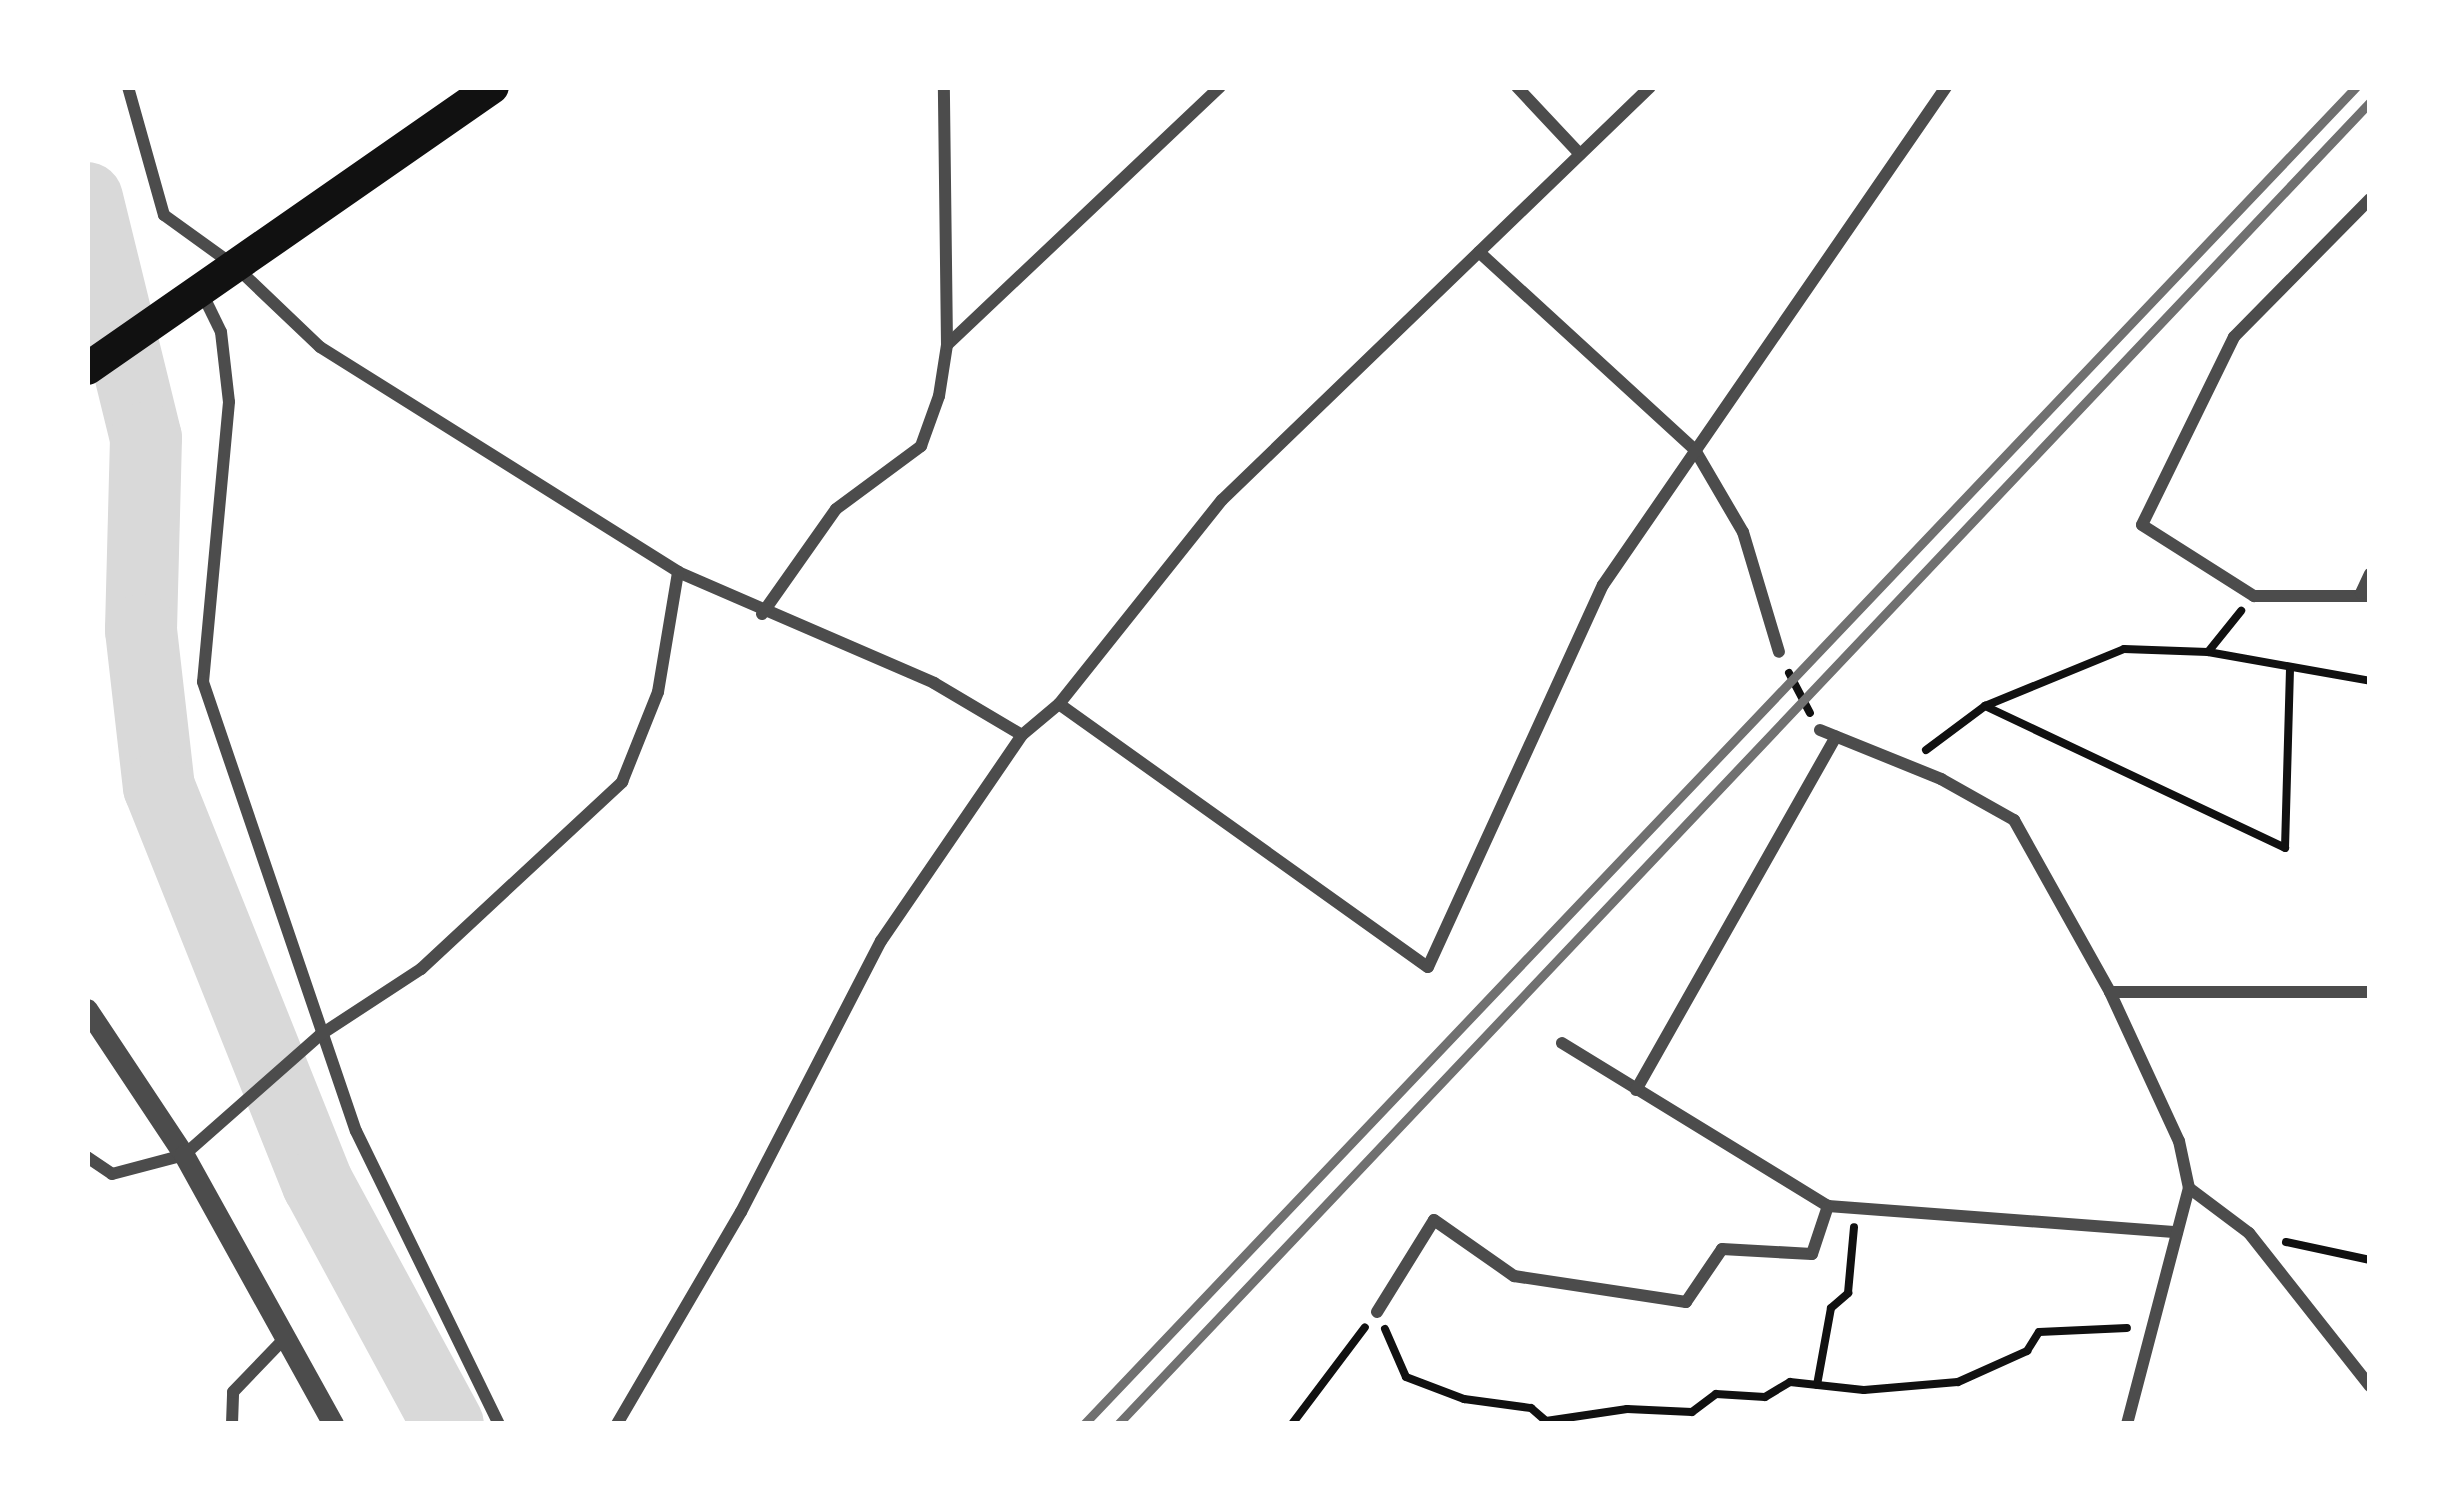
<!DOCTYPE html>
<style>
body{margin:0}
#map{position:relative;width:2457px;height:1511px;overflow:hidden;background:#fff;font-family:Roboto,sans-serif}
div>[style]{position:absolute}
.river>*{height:72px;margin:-36px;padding:0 36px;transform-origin:36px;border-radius:36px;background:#d9d9d9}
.path>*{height:8px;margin:-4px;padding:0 4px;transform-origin:4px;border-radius:4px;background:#111}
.minor>*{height:12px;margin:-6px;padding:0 6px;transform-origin:6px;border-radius:6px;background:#4c4c4c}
.tertiary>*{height:21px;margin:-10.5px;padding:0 10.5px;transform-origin:10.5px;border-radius:10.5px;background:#4c4c4c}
.trunk>*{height:33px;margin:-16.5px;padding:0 16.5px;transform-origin:16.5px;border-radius:16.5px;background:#111}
.rail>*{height:9px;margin:-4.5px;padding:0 4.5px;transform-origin:4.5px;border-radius:4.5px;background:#707070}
span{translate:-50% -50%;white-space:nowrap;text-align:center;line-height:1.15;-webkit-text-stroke:10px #fff;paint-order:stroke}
.frame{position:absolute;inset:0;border:90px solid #fff;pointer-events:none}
</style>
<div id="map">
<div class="river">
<div style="left:87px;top:198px;width:247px;rotate:76.2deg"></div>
<div style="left:146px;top:438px;width:192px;rotate:91.5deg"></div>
<div style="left:141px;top:630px;width:158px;rotate:83.5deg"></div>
<div style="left:159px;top:787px;width:428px;rotate:68.2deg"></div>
<div style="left:318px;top:1184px;width:273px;rotate:61.6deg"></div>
</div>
<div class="path">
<div style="left:2208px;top:652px;width:53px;rotate:-51.2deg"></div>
<div style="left:1789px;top:673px;width:45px;rotate:62.3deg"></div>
<div style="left:1985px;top:706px;width:332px;rotate:25.3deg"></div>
<div style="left:2285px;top:848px;width:181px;rotate:-88.4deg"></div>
<div style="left:1926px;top:750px;width:74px;rotate:-36.7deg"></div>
<div style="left:1985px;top:706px;width:150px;rotate:-22.3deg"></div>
<div style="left:2124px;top:649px;width:84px;rotate:2deg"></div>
<div style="left:2208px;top:652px;width:165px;rotate:10.1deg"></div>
<div style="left:2286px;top:1242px;width:86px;rotate:12.1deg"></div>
<div style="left:1385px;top:1329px;width:52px;rotate:66.4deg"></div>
<div style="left:1406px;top:1377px;width:62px;rotate:20.8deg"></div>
<div style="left:1464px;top:1399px;width:68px;rotate:7.7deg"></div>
<div style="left:1531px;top:1408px;width:20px;rotate:41deg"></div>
<div style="left:1546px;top:1421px;width:82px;rotate:-8.4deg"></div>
<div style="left:1627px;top:1409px;width:65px;rotate:2.6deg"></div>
<div style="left:1692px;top:1412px;width:30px;rotate:-37deg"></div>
<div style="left:1716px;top:1394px;width:49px;rotate:3.5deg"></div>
<div style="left:1765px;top:1397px;width:29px;rotate:-31deg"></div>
<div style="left:1790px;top:1382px;width:74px;rotate:6.2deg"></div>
<div style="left:1864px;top:1390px;width:94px;rotate:-4.9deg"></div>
<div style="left:1958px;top:1382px;width:76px;rotate:-24.2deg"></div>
<div style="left:2027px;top:1351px;width:22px;rotate:-58deg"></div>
<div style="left:2039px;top:1332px;width:88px;rotate:-2.6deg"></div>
<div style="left:1817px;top:1385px;width:78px;rotate:-79.7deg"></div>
<div style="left:1831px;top:1308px;width:23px;rotate:-41deg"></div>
<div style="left:1848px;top:1293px;width:66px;rotate:-84.8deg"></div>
<div style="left:1292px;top:1424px;width:121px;rotate:-53deg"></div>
</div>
<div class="minor">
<div style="left:128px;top:87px;width:133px;rotate:74.3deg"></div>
<div style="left:164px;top:215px;width:89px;rotate:35.8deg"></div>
<div style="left:236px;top:267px;width:116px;rotate:43.6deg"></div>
<div style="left:320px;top:347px;width:423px;rotate:32.1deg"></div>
<div style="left:678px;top:572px;width:279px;rotate:23.4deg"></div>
<div style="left:934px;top:683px;width:102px;rotate:30.6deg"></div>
<div style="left:1517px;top:87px;width:92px;rotate:46.8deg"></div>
<div style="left:2370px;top:199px;width:194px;rotate:134.6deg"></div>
<div style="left:2234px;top:337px;width:209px;rotate:116.1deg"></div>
<div style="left:2142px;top:525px;width:133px;rotate:32.4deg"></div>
<div style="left:2254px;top:596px;width:116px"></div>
<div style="left:1479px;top:252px;width:293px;rotate:42.5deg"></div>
<div style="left:1695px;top:450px;width:95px;rotate:59.7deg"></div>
<div style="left:1743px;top:532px;width:125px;rotate:73.3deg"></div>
<div style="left:202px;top:293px;width:43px;rotate:64deg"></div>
<div style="left:221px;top:332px;width:70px;rotate:83.5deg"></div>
<div style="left:229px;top:402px;width:281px;rotate:95.3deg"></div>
<div style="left:203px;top:682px;width:474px;rotate:71.2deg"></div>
<div style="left:356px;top:1131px;width:326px;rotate:64deg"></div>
<div style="left:947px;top:345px;width:376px;rotate:-43.4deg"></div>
<div style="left:2361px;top:593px;width:21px;rotate:-65deg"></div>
<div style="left:762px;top:614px;width:128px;rotate:-54.8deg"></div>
<div style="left:836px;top:509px;width:106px;rotate:-36.5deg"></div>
<div style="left:921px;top:446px;width:53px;rotate:-70.2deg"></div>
<div style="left:939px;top:396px;width:52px;rotate:-81.1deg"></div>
<div style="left:947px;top:345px;width:258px;rotate:-90.7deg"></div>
<div style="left:1059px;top:704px;width:453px;rotate:35.5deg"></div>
<div style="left:1428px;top:967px;width:420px;rotate:-65.4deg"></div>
<div style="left:1603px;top:585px;width:605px;rotate:-55.44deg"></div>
<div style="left:1820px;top:730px;width:131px;rotate:22deg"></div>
<div style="left:1941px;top:779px;width:84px;rotate:29.3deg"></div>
<div style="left:2014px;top:820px;width:197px;rotate:60.8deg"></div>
<div style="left:2110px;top:992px;width:164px;rotate:65.2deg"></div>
<div style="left:2179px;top:1141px;width:48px;rotate:78deg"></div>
<div style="left:2189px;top:1188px;width:75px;rotate:36.9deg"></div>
<div style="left:2249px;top:1233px;width:195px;rotate:51.7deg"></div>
<div style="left:2110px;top:992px;width:260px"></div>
<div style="left:1562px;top:1043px;width:312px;rotate:31.5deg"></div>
<div style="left:1828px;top:1206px;width:350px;rotate:4.3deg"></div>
<div style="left:1636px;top:1090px;width:406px;rotate:-60.5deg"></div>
<div style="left:87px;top:1157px;width:30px;rotate:34deg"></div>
<div style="left:112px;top:1174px;width:74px;rotate:-14.8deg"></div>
<div style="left:184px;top:1155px;width:181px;rotate:-41.4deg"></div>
<div style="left:320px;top:1035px;width:121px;rotate:-33.2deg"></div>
<div style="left:421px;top:969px;width:275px;rotate:-42.9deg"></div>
<div style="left:622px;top:782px;width:97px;rotate:-68.2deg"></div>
<div style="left:658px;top:692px;width:122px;rotate:-80.5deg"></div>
<div style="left:1377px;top:1312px;width:108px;rotate:-58.2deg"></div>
<div style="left:1434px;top:1220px;width:98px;rotate:35deg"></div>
<div style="left:1514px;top:1276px;width:174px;rotate:8.6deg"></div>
<div style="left:1686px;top:1302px;width:64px;rotate:-55.8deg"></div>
<div style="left:1722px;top:1249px;width:90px;rotate:3.2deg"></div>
<div style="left:1812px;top:1254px;width:51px;rotate:-71.6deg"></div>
<div style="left:232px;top:1424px;width:32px;rotate:-88deg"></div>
<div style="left:233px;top:1392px;width:74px;rotate:-46.1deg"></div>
<div style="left:617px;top:1424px;width:246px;rotate:-59.7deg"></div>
<div style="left:741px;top:1212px;width:305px;rotate:-62.7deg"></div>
<div style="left:881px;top:941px;width:250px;rotate:-55.6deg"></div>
<div style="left:1022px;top:735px;width:48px;rotate:-40deg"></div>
<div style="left:1059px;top:704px;width:261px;rotate:-51.4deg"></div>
<div style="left:1222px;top:500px;width:595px;rotate:-43.98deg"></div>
<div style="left:2127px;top:1424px;width:244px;rotate:-75.3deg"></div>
</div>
<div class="tertiary">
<div style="left:87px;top:1009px;width:175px;rotate:56.4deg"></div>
<div style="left:184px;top:1155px;width:308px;rotate:61deg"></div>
</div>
<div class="trunk">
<div style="left:87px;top:368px;width:493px;rotate:-34.8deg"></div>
</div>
<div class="rail">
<div style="left:1084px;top:1424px;width:1845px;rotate:-46.43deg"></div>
<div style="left:1118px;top:1424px;width:1821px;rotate:-46.56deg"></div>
</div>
<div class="frame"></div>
</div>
